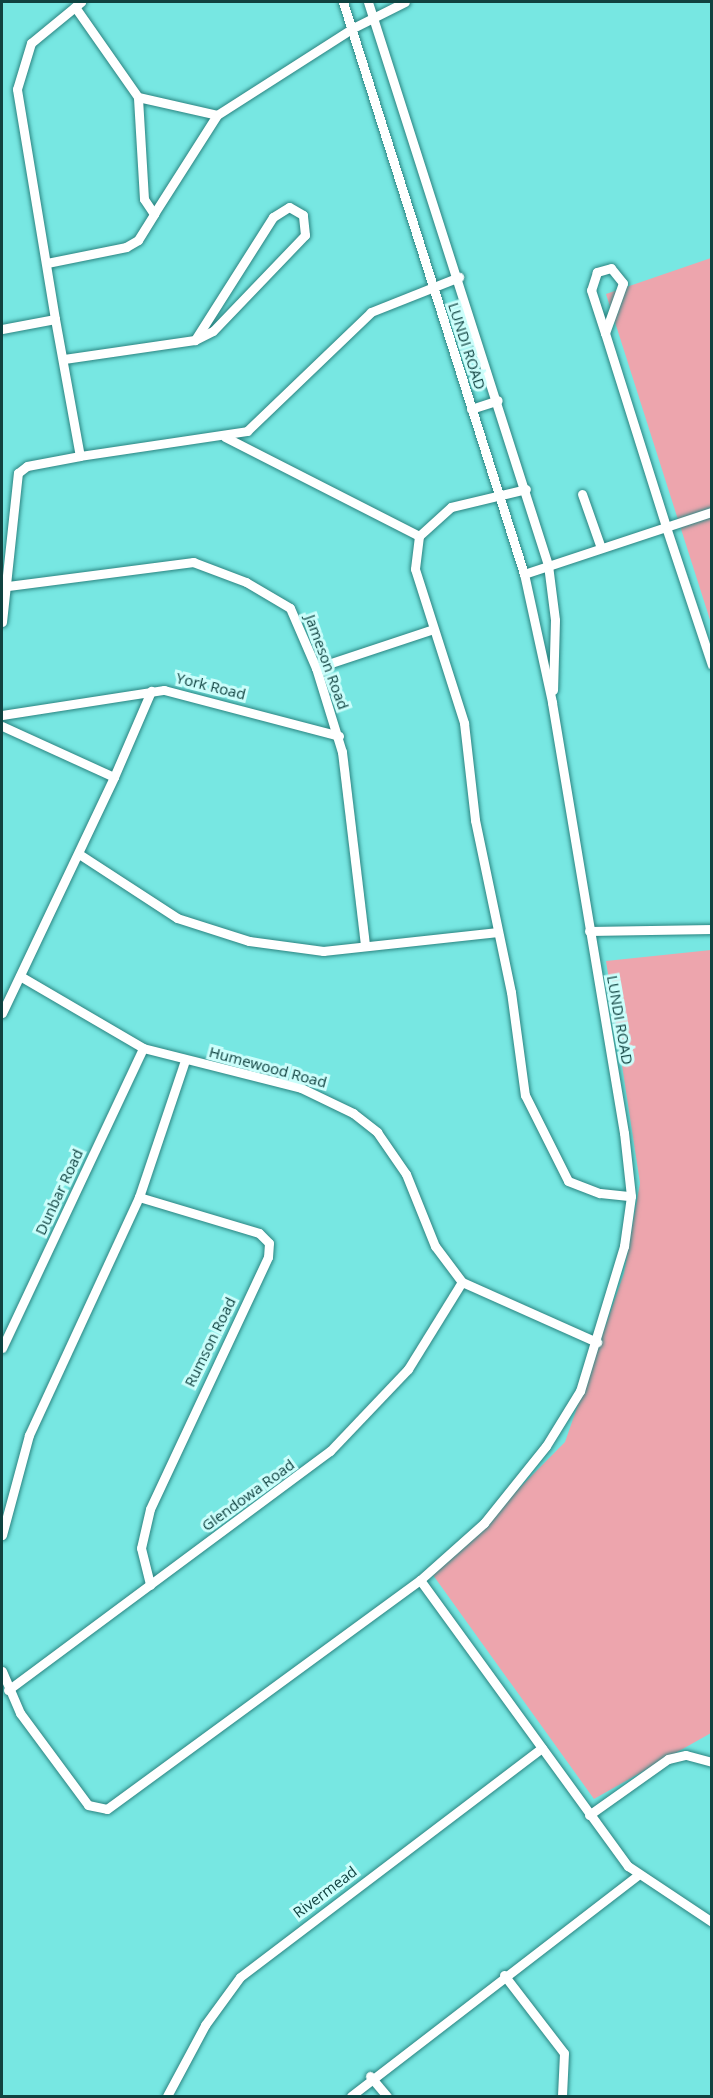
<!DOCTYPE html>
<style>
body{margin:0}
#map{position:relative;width:713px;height:2098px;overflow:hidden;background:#77e7e2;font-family:"Open Sans",sans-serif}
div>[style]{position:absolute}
.green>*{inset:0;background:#eda5ad}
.roads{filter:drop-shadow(0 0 2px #2b8481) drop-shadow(0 0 2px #2b8481)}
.minor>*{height:9px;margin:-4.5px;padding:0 4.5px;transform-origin:4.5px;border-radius:4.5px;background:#fff}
span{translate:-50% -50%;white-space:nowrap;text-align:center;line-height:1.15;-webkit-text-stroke:6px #cbfefb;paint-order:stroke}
.street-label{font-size:15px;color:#104240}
.frame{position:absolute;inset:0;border:3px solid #104240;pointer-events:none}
</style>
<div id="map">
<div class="green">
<div style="clip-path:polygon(711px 258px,711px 623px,606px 294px)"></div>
<div style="clip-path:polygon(711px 950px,711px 1733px,594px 1799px,433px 1575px,565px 1442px,624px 1273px,640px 1183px,606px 961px)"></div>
</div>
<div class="roads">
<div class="minor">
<div style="left:368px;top:2px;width:591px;rotate:72.27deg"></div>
<div style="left:548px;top:565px;width:55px;rotate:82.7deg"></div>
<div style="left:555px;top:620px;width:70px;rotate:91.6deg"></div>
<div style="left:138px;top:97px;width:81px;rotate:12.8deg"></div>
<div style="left:217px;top:115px;width:117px;rotate:122.5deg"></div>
<div style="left:217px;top:115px;width:161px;rotate:-32.6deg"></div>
<div style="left:353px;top:28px;width:58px;rotate:-26.6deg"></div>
<div style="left:47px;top:263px;width:81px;rotate:-11.4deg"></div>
<div style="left:126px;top:247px;width:14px;rotate:-30deg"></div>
<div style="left:138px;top:240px;width:31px;rotate:-58deg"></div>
<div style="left:154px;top:214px;width:18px;rotate:-124deg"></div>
<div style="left:144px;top:199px;width:102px;rotate:-93.4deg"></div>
<div style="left:138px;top:97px;width:110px;rotate:-125deg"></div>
<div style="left:55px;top:319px;width:139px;rotate:79.7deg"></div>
<div style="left:80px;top:456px;width:169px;rotate:-8.5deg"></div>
<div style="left:247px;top:431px;width:172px;rotate:-43.8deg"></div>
<div style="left:371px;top:312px;width:95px;rotate:-21.7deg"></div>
<div style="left:2px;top:329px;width:54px;rotate:-10.7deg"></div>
<div style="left:55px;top:319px;width:233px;rotate:-99.4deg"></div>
<div style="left:17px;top:89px;width:48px;rotate:-73.1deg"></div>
<div style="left:31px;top:43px;width:65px;rotate:-39.4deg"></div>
<div style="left:605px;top:333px;width:53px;rotate:-70.2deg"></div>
<div style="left:623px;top:283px;width:19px;rotate:-129deg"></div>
<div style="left:611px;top:268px;width:15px;rotate:164deg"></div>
<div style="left:597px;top:272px;width:19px;rotate:108deg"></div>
<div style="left:591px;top:290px;width:45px;rotate:72deg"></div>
<div style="left:605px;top:333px;width:203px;rotate:72.5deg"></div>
<div style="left:666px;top:527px;width:145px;rotate:71.6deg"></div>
<div style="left:64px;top:359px;width:132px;rotate:-8.3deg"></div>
<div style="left:195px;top:340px;width:20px;rotate:-27deg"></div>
<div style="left:213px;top:331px;width:133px;rotate:-46.2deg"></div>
<div style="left:305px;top:235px;width:20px;rotate:-96deg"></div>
<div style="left:303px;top:215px;width:16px;rotate:-150deg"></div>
<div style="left:289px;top:207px;width:19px;rotate:148deg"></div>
<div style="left:273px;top:217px;width:146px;rotate:122.4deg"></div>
<div style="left:471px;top:409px;width:28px;rotate:-18deg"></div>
<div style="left:225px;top:437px;width:218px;rotate:27deg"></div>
<div style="left:419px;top:536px;width:43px;rotate:-42.2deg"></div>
<div style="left:451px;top:507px;width:77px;rotate:-13.5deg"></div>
<div style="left:582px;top:494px;width:57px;rotate:70.6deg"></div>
<div style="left:419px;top:536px;width:33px;rotate:97deg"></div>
<div style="left:415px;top:569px;width:162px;rotate:72.3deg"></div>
<div style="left:464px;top:723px;width:98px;rotate:83.5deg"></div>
<div style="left:475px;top:820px;width:176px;rotate:78.2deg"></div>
<div style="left:511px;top:992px;width:104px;rotate:82.3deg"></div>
<div style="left:525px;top:1095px;width:96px;rotate:63.4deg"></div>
<div style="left:568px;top:1181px;width:34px;rotate:21deg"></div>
<div style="left:600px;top:1193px;width:31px;rotate:6deg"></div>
<div style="left:524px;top:574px;width:198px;rotate:-18.3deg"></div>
<div style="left:8px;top:586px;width:187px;rotate:-7.4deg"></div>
<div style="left:193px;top:562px;width:57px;rotate:20.7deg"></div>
<div style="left:246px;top:582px;width:51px;rotate:30.6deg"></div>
<div style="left:290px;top:608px;width:65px;rotate:66.6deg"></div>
<div style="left:316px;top:668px;width:88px;rotate:72.8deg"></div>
<div style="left:342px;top:752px;width:195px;rotate:83.2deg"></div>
<div style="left:2px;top:622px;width:150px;rotate:-83.9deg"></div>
<div style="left:18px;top:473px;width:11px;rotate:-38deg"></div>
<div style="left:27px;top:466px;width:54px;rotate:-10.7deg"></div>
<div style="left:316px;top:668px;width:123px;rotate:-18.4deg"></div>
<div style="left:2px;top:715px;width:164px;rotate:-8.8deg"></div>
<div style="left:164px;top:690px;width:181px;rotate:14.7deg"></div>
<div style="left:2px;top:726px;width:123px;rotate:24.5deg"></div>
<div style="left:114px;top:777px;width:94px;rotate:-66.7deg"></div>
<div style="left:79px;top:854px;width:117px;rotate:33.1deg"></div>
<div style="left:177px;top:918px;width:76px;rotate:17.7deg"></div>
<div style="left:249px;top:941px;width:75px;rotate:7.7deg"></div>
<div style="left:323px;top:951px;width:176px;rotate:-6.2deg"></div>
<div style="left:589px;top:931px;width:123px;rotate:-0.9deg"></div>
<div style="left:20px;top:976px;width:143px;rotate:30.3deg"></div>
<div style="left:143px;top:1048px;width:163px;rotate:14.2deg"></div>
<div style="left:301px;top:1088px;width:58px;rotate:25.7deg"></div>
<div style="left:353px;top:1113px;width:31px;rotate:38deg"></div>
<div style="left:377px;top:1132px;width:51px;rotate:55.4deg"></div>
<div style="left:406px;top:1174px;width:78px;rotate:68.1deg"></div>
<div style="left:435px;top:1246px;width:45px;rotate:53.1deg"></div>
<div style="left:462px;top:1282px;width:148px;rotate:24deg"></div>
<div style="left:2px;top:1013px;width:261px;rotate:-64.6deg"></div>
<div style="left:139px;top:1197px;width:125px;rotate:16.7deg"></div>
<div style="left:259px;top:1233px;width:14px;rotate:45deg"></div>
<div style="left:269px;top:1243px;width:14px;rotate:94deg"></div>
<div style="left:268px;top:1257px;width:278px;rotate:115.1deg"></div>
<div style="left:150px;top:1509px;width:40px;rotate:103deg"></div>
<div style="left:141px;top:1548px;width:38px;rotate:76deg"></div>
<div style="left:2px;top:1348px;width:331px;rotate:-64.8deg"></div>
<div style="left:2px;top:1535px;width:104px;rotate:-74.9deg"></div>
<div style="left:29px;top:1435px;width:262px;rotate:-65.2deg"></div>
<div style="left:139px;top:1197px;width:145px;rotate:-71.4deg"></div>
<div style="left:420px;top:1580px;width:354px;rotate:54deg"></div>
<div style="left:628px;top:1866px;width:101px;rotate:33.7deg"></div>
<div style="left:2px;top:1671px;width:46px;rotate:66.8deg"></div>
<div style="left:20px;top:1713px;width:114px;rotate:53.5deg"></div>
<div style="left:88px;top:1805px;width:19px;rotate:12deg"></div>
<div style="left:107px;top:1809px;width:388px;rotate:-36.2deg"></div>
<div style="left:420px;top:1580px;width:86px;rotate:-41.7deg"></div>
<div style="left:484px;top:1523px;width:99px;rotate:-51.2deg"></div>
<div style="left:546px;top:1446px;width:65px;rotate:-58.3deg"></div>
<div style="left:580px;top:1391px;width:152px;rotate:-73.1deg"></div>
<div style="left:624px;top:1246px;width:50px;rotate:-82deg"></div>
<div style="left:631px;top:1196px;width:63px;rotate:-96.3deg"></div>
<div style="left:624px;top:1133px;width:437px;rotate:-99.5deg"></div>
<div style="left:552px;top:702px;width:131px;rotate:-102.3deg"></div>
<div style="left:524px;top:574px;width:600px;rotate:-107.56deg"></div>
<div style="left:8px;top:1690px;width:401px;rotate:-36.6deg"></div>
<div style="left:330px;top:1451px;width:113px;rotate:-46.4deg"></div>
<div style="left:408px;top:1369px;width:102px;rotate:-58.2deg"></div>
<div style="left:589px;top:1815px;width:97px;rotate:-35.3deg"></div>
<div style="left:668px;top:1759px;width:18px;rotate:-13deg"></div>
<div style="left:686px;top:1755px;width:27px;rotate:15deg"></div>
<div style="left:504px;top:1975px;width:98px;rotate:52.4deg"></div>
<div style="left:564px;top:2053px;width:43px;rotate:92.7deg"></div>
<div style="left:370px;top:2076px;width:26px;rotate:50deg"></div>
<div style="left:167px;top:2096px;width:81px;rotate:-61.8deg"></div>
<div style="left:205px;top:2025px;width:59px;rotate:-53.9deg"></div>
<div style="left:240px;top:1977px;width:379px;rotate:-37.2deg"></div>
<div style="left:351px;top:2096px;width:361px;rotate:-37.6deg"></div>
</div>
</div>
<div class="street-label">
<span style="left:467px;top:346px;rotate:72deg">LUNDI ROAD</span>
<span style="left:327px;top:662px;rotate:70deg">Jameson Road</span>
<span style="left:211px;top:686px;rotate:14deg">York Road</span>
<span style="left:620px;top:1020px;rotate:80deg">LUNDI ROAD</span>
<span style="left:268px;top:1067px;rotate:15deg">Humewood Road</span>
<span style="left:59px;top:1192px;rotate:-65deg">Dunbar Road</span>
<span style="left:210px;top:1342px;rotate:-64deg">Rumson Road</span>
<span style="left:248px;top:1495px;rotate:-36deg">Glendowa Road</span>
<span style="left:325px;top:1892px;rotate:-37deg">Rivermead</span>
</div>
<div class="frame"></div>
</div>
